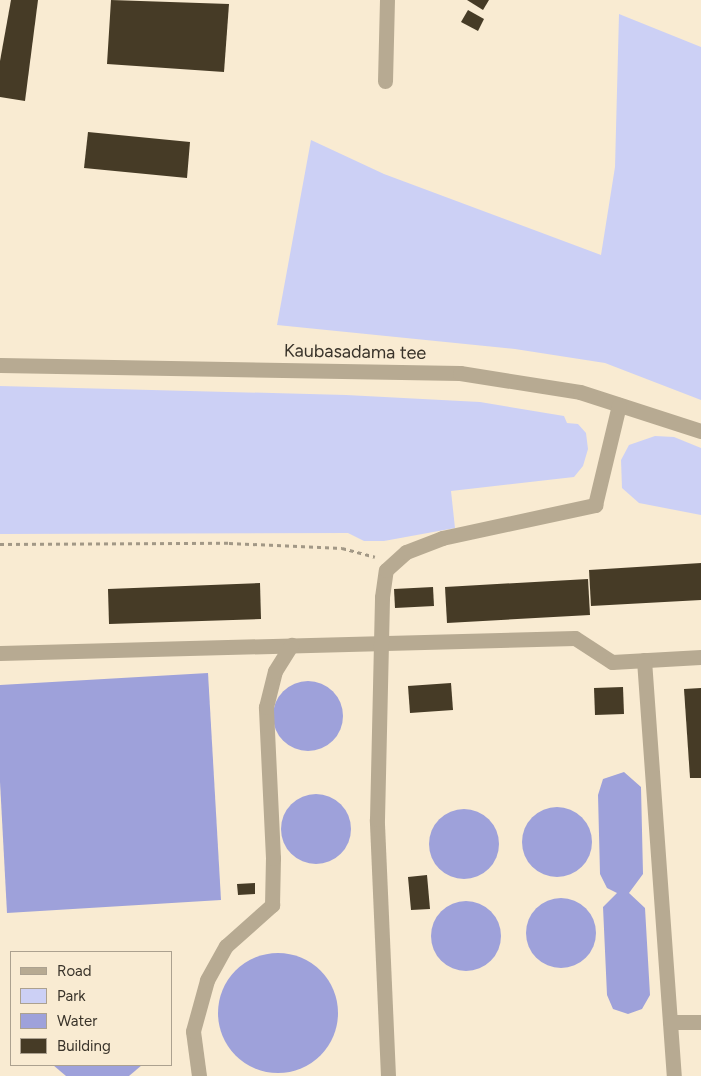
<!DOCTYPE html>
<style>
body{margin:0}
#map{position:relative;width:701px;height:1076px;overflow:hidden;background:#f9ebd2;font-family:Figtree,sans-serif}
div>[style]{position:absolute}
.green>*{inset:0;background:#ccd0f5}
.water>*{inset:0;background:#9ea1da}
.round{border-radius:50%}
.building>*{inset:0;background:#463b26}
.path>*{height:3px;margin-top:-1.5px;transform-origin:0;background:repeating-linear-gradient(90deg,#a29886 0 4px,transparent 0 8px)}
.minor>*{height:15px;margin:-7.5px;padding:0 7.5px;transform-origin:7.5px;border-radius:7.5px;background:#b7aa92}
span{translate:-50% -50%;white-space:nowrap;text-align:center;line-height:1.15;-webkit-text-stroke:5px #f9ebd2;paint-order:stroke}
.street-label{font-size:18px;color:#39332a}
.legend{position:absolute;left:10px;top:951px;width:162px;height:115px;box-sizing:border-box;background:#f9ebd2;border:1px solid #aca18f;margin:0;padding:6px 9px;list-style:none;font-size:15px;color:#39332a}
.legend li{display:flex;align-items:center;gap:10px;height:25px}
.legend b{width:25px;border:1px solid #aca18f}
</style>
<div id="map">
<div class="green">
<div style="clip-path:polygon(619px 14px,701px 47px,701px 400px,605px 363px,515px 349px,277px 325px,311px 140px,384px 174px,601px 255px,615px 167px)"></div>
<div style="clip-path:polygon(0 386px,346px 395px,480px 402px,564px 416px,567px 423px,578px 424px,586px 433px,588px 449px,583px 466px,574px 477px,451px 491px,455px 528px,384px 541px,364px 541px,348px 533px,0 534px)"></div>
<div style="clip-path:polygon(655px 436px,674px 437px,701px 448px,701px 515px,639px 503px,622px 488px,621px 460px,629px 445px)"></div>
</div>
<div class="water">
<div style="clip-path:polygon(208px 673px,221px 900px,7px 913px,0 782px,0 685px)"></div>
<div class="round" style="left:273px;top:681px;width:70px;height:70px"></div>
<div style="clip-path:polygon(624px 772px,641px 787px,643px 874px,629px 893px,645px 908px,650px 995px,642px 1009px,628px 1014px,613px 1009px,607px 995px,603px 907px,617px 893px,607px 888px,600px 874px,598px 795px,603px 779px)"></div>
<div class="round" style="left:281px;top:794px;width:70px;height:70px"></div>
<div class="round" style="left:522px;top:807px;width:70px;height:70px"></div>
<div class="round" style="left:429px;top:809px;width:70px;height:70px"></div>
<div class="round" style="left:526px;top:898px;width:70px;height:70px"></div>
<div class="round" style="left:431px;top:901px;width:70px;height:70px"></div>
<div class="round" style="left:218px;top:953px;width:120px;height:120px"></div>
<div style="clip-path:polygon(53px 1065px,142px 1065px,129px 1076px,66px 1076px)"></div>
</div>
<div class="building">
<div style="clip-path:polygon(11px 0,38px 0,25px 101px,0 97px,0 61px)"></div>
<div style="clip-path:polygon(111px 0,229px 4px,224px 72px,107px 64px)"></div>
<div style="clip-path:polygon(467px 0,489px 0,483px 10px)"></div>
<div style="clip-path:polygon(468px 10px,484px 19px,478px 31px,461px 22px)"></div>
<div style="clip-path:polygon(88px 132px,190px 142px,187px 178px,84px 168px)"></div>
<div style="clip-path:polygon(701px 563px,701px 600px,591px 606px,589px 570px)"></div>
<div style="clip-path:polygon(588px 579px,590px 615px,447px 623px,445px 587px)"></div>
<div style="clip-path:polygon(260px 583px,261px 619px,109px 624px,108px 589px)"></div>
<div style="clip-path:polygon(433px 587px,434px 606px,395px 608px,394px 589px)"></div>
<div style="clip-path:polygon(451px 683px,453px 710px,410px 713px,408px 686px)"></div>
<div style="clip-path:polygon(623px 687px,624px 714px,595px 715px,594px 688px)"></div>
<div style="clip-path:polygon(701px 688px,701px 778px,690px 778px,684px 689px)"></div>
<div style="clip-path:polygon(427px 875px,430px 909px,411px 910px,408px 877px)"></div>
<div style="clip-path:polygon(255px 883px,255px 894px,238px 895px,237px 884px)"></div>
</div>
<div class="path">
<div style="left:0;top:544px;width:229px;rotate:-0.3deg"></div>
<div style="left:229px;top:543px;width:113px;rotate:2.5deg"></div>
<div style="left:342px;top:548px;width:34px;rotate:15deg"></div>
</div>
<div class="minor">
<div style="left:385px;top:81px;width:81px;rotate:-88.6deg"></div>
<div style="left:0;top:365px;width:460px;rotate:1deg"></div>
<div style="left:460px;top:373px;width:121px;rotate:9deg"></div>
<div style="left:580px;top:392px;width:127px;rotate:17.9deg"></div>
<div style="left:0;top:653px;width:575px;rotate:-1.49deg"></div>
<div style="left:575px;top:638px;width:44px;rotate:33deg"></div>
<div style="left:612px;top:662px;width:89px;rotate:-3.2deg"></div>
<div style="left:644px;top:660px;width:417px;rotate:85.9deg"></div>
<div style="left:670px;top:1022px;width:31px"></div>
<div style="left:199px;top:1076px;width:45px;rotate:-97.6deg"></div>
<div style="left:193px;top:1031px;width:53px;rotate:-74.6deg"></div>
<div style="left:207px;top:980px;width:39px;rotate:-61deg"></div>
<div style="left:226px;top:946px;width:62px;rotate:-41.7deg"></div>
<div style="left:272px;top:905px;width:47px;rotate:-88.8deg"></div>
<div style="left:273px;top:858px;width:151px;rotate:-92.7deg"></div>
<div style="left:266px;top:707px;width:37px;rotate:-76deg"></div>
<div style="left:275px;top:671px;width:31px;rotate:-58deg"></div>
<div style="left:388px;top:1076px;width:257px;rotate:-92.5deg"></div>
<div style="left:377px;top:819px;width:222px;rotate:-88.7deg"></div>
<div style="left:382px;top:597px;width:27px;rotate:-82deg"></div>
<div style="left:386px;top:570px;width:27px;rotate:-42deg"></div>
<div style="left:406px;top:552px;width:39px;rotate:-21deg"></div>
<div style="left:442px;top:538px;width:157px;rotate:-12.2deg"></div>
<div style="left:595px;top:505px;width:103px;rotate:-76.5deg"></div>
</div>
<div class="street-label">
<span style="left:355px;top:352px;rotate:1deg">Kaubasadama tee</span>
</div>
<ul class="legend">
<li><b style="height:6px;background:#b7aa92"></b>Road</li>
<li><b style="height:14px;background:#ccd0f5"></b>Park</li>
<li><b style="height:14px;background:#9ea1da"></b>Water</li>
<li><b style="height:14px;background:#463b26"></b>Building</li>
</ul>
</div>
